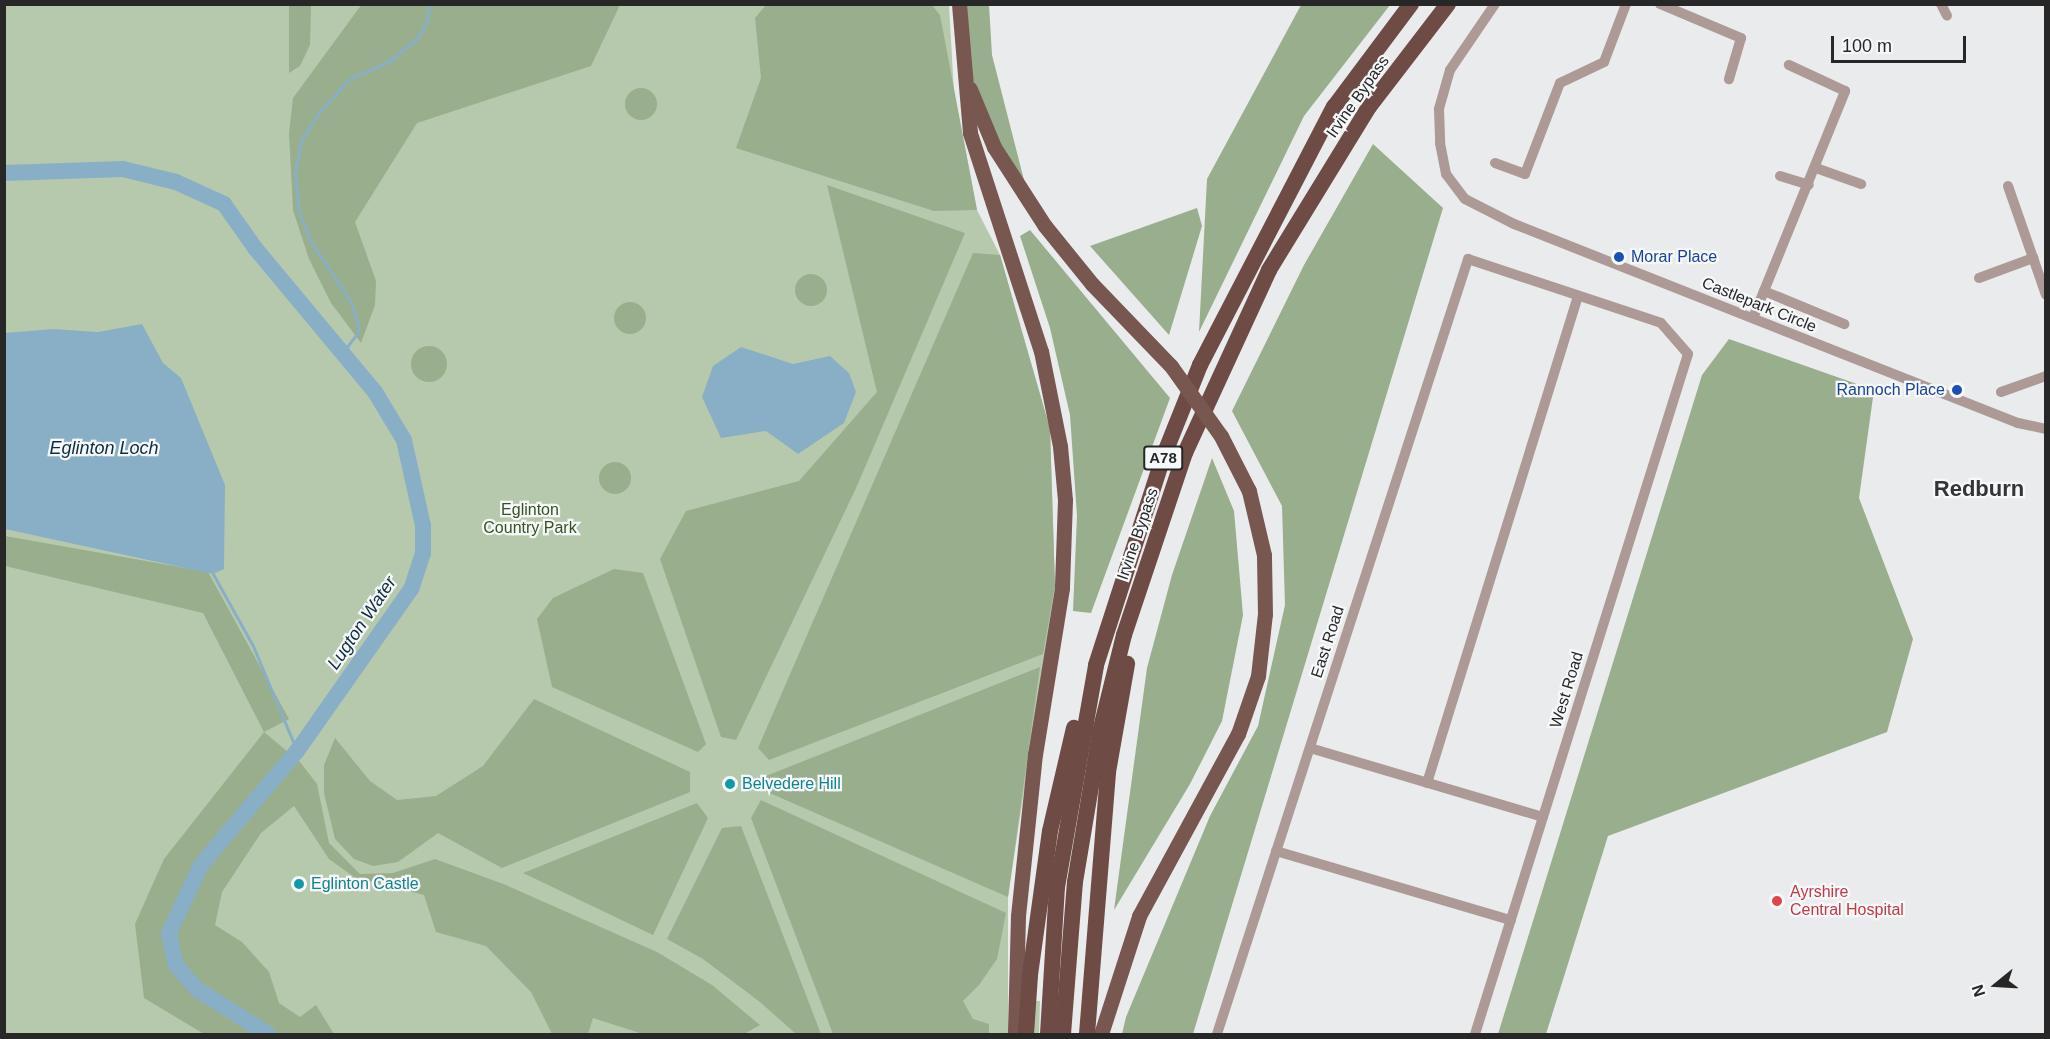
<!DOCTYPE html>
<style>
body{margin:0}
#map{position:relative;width:2050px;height:1039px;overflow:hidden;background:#eaebed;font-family:Helvetica,sans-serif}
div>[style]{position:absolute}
.green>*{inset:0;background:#b7c9ad}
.forest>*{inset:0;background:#98ae8c}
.round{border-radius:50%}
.water>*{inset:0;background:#89afc7}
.stream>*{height:3px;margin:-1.5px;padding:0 1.5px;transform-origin:1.5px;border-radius:1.5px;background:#89afc7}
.river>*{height:16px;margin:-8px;padding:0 8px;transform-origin:8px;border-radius:8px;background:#89afc7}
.minor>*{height:10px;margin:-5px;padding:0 5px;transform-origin:5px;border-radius:5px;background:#ad9a96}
.primary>*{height:15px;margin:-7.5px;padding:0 7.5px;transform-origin:7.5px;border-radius:7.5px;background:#785750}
.trunk>*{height:16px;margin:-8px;padding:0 8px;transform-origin:8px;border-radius:8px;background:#6e4b44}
.primary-bridge>*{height:15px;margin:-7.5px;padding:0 7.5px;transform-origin:7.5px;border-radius:7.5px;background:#785750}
.dots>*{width:16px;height:16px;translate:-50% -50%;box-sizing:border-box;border:3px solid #f7f8fa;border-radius:50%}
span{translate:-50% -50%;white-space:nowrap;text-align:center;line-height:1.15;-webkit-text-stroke:4.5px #f7f8fa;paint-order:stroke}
.shield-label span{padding:2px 4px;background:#f7f8fa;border:2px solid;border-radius:4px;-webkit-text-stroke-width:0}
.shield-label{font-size:15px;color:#272728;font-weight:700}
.street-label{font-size:16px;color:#272728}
.transit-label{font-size:16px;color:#164399}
.left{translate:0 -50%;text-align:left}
.right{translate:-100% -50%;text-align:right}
.park-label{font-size:16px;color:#355221}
.culture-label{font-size:16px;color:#0d838f}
.health-label{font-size:16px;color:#be3a42}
.water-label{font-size:18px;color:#0c2d3f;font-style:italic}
.district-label{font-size:22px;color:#343536;font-weight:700}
.frame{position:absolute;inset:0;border:6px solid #272728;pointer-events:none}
.north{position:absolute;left:1966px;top:955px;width:60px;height:60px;-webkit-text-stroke:4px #f7f8fa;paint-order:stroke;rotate:252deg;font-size:16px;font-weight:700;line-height:24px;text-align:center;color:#272728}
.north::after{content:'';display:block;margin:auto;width:21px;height:27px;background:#272728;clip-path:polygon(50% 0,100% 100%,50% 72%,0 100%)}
.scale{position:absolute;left:1831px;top:36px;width:135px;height:27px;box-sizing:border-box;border:3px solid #272728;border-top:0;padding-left:8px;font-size:18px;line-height:21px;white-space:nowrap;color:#272728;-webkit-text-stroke:4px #f7f8fa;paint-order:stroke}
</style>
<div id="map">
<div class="green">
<div style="clip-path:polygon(5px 5px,949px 5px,954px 92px,977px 210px,1000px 255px,1050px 429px,1055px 586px,1008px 897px,1008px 1034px,5px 1034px)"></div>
<div style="clip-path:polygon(1033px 1001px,1040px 1001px,1039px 1034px,1031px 1034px)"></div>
</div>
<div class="forest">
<div style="clip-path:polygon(362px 4px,620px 5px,591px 66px,417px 123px,355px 222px,376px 281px,375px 305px,361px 343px,331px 303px,309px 259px,293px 210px,289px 133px,293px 98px)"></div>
<div style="clip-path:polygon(289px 5px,311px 5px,310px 45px,300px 66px,289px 73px)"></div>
<div style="clip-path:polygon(766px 5px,932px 5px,940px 15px,977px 210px,934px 211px,736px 148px,761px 78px,755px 18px)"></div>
<div style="clip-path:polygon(962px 5px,989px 5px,992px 55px,1024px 180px,1014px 178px,973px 97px)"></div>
<div style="clip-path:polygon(1301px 5px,1390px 5px,1304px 116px,1199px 332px,1207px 179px)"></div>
<div class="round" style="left:625px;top:88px;width:32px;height:32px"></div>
<div style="clip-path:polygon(1373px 144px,1443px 208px,1193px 1034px,1122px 1034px,1126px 1017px,1210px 816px,1258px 726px,1285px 605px,1282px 506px,1232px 411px,1304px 265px)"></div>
<div style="clip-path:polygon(827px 185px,965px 233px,857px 486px,736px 740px,721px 737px,660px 559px,686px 511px,799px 481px,877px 392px)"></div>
<div style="clip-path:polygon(1197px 208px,1202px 226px,1169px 335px,1090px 246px)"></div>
<div style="clip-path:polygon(1030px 230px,1170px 398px,1091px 613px,1073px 611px,1077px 516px,1070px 415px,1050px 328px,1020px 236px)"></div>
<div style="clip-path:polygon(973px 253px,1000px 255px,1050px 429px,1055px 586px,1043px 654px,769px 760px,758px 748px)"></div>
<div class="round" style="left:795px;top:274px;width:32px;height:32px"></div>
<div class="round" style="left:614px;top:302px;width:32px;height:32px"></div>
<div style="clip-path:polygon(1729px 339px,1874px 390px,1859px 498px,1913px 639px,1887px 732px,1608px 836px,1546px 1034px,1498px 1034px,1702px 375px)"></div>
<div class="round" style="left:411px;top:346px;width:36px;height:36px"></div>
<div style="clip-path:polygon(1212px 458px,1234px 511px,1243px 615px,1222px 721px,1190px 784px,1114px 910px,1147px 668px,1172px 575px)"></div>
<div class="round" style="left:599px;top:462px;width:32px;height:32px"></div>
<div style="clip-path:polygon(5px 536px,208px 572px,289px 719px,264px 732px,300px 762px,317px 784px,329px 843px,360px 874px,393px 873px,435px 859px,506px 885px,657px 952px,712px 985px,760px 1025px,744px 1034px,643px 1034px,593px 1018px,588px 1034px,552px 1034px,531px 992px,486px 946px,436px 932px,424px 895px,354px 877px,329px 859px,294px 806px,261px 833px,222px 892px,215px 925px,242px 942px,269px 972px,279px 1003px,300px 1017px,316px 1005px,334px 1034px,204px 1034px,144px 998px,135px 924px,164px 859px,264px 732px,203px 613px,5px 566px)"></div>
<div style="clip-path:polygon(614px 569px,643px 573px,706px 744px,698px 752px,552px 687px,537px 619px,553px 598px)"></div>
<div style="clip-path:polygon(1040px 667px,1008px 897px,765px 791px,766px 776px)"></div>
<div style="clip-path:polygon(534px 699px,690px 772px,690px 792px,502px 868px,438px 833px,398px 862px,373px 866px,354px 859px,335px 839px,324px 793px,324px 765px,335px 738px,370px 781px,397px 800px,436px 796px,483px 766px)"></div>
<div style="clip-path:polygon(761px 800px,1006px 913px,997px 959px,979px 985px,963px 1001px,973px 1019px,989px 1024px,989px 1034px,833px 1034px,751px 818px)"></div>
<div style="clip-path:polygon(697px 803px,708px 818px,653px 935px,523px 873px)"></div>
<div style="clip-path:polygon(741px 826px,821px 1034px,796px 1034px,760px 1002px,703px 959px,667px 939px,722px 828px)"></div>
</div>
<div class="water">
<div style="clip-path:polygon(142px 324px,163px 363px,181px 378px,225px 485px,224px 569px,213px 574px,5px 529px,5px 333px,53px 329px,98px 332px)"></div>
<div style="clip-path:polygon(741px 347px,793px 364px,830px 356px,849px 373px,856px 392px,844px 423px,798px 454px,766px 431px,721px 438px,702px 397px,713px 366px)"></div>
</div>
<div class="stream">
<div style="left:343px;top:352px;width:25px;rotate:-53deg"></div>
<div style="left:358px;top:332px;width:8px;rotate:-90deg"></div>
<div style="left:358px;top:324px;width:23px;rotate:-108deg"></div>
<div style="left:351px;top:302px;width:72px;rotate:-123.7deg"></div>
<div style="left:311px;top:242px;width:31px;rotate:-112deg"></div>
<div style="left:299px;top:213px;width:40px;rotate:-95.7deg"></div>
<div style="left:295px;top:173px;width:33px;rotate:-79deg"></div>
<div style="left:301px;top:141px;width:36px;rotate:-58deg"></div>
<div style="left:320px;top:111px;width:43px;rotate:-47.8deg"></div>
<div style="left:349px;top:79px;width:45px;rotate:-23.7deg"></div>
<div style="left:390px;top:61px;width:35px;rotate:-40deg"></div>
<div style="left:417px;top:38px;width:20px;rotate:-60deg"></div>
<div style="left:427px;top:21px;width:17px;rotate:-83deg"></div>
<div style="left:213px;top:574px;width:82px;rotate:60.9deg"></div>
<div style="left:253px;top:646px;width:114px;rotate:67.3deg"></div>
</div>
<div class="river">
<div style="left:4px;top:173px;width:119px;rotate:-1.9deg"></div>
<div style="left:123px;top:169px;width:55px;rotate:13.8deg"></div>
<div style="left:176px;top:182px;width:53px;rotate:24.6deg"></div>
<div style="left:224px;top:204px;width:54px;rotate:54.8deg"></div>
<div style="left:255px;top:248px;width:187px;rotate:50.2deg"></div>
<div style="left:375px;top:392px;width:56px;rotate:58.9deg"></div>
<div style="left:404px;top:440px;width:88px;rotate:77.5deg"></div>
<div style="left:423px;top:526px;width:27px;rotate:90deg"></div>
<div style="left:423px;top:553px;width:38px;rotate:108deg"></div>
<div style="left:411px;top:589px;width:198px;rotate:125.1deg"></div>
<div style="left:297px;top:751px;width:149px;rotate:130.1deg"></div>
<div style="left:201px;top:865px;width:75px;rotate:115.2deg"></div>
<div style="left:169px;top:933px;width:33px;rotate:78deg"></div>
<div style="left:176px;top:965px;width:33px;rotate:49deg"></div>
<div style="left:198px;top:990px;width:83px;rotate:32.2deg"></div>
</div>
<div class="minor">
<div style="left:1495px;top:4px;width:80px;rotate:124.3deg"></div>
<div style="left:1450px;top:70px;width:41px;rotate:105.8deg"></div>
<div style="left:1439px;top:109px;width:34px;rotate:88deg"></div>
<div style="left:1440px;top:143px;width:32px;rotate:79deg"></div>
<div style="left:1446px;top:174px;width:31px;rotate:53deg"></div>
<div style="left:1465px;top:199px;width:55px;rotate:27deg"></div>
<div style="left:1514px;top:224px;width:542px;rotate:21.55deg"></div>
<div style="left:2018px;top:423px;width:29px;rotate:12deg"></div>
<div style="left:1660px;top:4px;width:88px;rotate:22.8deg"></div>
<div style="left:1741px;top:38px;width:43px;rotate:106.3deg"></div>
<div style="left:1941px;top:4px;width:13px;rotate:63deg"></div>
<div style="left:1495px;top:163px;width:32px;rotate:20deg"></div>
<div style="left:1525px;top:174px;width:97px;rotate:-69deg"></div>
<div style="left:1560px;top:83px;width:49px;rotate:-25.5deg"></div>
<div style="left:1604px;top:62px;width:62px;rotate:-69.2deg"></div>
<div style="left:1816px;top:168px;width:48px;rotate:19.6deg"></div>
<div style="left:1780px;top:176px;width:30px;rotate:17deg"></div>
<div style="left:2008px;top:186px;width:115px;rotate:70.8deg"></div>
<div style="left:1979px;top:278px;width:58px;rotate:-20.3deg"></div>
<div style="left:1764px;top:291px;width:87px;rotate:22.4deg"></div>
<div style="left:1753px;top:318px;width:245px;rotate:-67.9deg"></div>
<div style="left:1845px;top:91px;width:62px;rotate:-155.1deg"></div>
<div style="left:2001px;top:392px;width:48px;rotate:-19.6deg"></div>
<div style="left:1310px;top:748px;width:243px;rotate:16.5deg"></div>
<div style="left:1427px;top:783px;width:510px;rotate:-72.77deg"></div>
<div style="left:1276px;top:851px;width:245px;rotate:16.4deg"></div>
<div style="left:1217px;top:1034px;width:815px;rotate:-72.05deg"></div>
<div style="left:1468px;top:259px;width:203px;rotate:18.3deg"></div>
<div style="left:1661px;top:323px;width:41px;rotate:48.9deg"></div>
<div style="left:1688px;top:354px;width:713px;rotate:107.39deg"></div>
</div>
<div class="primary">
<div style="left:959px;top:4px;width:129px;rotate:85.1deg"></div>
<div style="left:970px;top:133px;width:229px;rotate:72deg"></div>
<div style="left:1041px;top:351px;width:97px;rotate:78.7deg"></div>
<div style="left:1060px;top:446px;width:54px;rotate:84.7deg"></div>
<div style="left:1065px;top:500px;width:88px;rotate:92deg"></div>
<div style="left:1062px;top:588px;width:168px;rotate:99.2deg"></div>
<div style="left:1035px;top:754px;width:163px;rotate:96deg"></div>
<div style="left:1018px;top:916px;width:118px;rotate:91.5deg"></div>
<div style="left:970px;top:89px;width:63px;rotate:67.5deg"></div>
<div style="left:994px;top:147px;width:94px;rotate:57.2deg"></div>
<div style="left:1045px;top:226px;width:75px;rotate:51deg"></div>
<div style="left:1092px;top:284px;width:114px;rotate:46.1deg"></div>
<div style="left:1101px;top:1034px;width:124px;rotate:-72.1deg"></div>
<div style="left:1139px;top:916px;width:207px;rotate:-61.5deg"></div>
<div style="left:1238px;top:734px;width:61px;rotate:-71deg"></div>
<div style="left:1258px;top:676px;width:62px;rotate:-83.6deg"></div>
<div style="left:1265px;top:614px;width:59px;rotate:-91deg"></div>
<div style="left:1264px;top:555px;width:66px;rotate:-103.2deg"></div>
<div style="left:1249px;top:491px;width:62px;rotate:-117deg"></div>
</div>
<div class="trunk">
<div style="left:1026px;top:1034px;width:59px;rotate:-86.1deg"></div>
<div style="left:1030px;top:975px;width:145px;rotate:-82.1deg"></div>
<div style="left:1050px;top:831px;width:106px;rotate:-76.9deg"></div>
<div style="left:1048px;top:1034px;width:147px;rotate:-86.5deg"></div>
<div style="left:1057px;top:887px;width:225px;rotate:-80deg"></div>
<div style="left:1096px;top:665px;width:221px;rotate:-72.1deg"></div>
<div style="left:1164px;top:455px;width:97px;rotate:-68.2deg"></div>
<div style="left:1200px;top:365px;width:291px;rotate:-62.6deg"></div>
<div style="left:1334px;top:107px;width:129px;rotate:-53.2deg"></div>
<div style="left:1063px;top:1034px;width:152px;rotate:-85.5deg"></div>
<div style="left:1075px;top:882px;width:152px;rotate:-80.5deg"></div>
<div style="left:1100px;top:732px;width:100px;rotate:-76.1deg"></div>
<div style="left:1124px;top:635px;width:192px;rotate:-71.5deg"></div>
<div style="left:1185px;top:453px;width:201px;rotate:-65.3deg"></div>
<div style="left:1269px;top:270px;width:191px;rotate:-58.5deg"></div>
<div style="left:1369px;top:107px;width:130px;rotate:-52.5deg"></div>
<div style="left:1087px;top:1034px;width:263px;rotate:-85.4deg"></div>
<div style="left:1108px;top:772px;width:110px;rotate:-80deg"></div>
</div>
<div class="primary-bridge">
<div style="left:1171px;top:366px;width:86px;rotate:54.5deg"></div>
</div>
<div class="dots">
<div style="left:1619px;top:257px;background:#1a4fb4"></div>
<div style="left:1957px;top:390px;background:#1a4fb4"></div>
<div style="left:730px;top:784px;background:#0f9aa8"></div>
<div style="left:299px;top:884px;background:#0f9aa8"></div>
<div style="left:1777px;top:901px;background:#e0444e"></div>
</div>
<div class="shield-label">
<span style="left:1163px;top:458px">A78</span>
</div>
<div class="street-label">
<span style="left:1358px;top:97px;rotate:-55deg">Irvine Bypass</span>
<span style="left:1759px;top:305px;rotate:22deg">Castlepark Circle</span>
<span style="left:1138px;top:534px;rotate:-71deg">Irvine Bypass</span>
<span style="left:1328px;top:642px;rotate:-72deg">East Road</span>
<span style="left:1567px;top:690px;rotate:-73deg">West Road</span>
</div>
<div class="transit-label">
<span class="left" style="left:1631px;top:257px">Morar Place</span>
<span class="right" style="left:1945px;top:390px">Rannoch Place</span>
</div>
<div class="park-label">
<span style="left:530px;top:519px">Eglinton<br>Country Park</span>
</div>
<div class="culture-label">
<span class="left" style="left:742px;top:784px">Belvedere Hill</span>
<span class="left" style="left:311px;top:884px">Eglinton Castle</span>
</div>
<div class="health-label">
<span class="left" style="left:1790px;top:901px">Ayrshire<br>Central Hospital</span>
</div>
<div class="water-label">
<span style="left:104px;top:448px">Eglinton Loch</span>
<span style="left:362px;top:623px;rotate:-56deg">Lugton Water</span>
</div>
<div class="district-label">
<span style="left:1979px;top:489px">Redburn</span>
</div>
<div class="frame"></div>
<div class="north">N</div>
<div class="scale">100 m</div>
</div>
